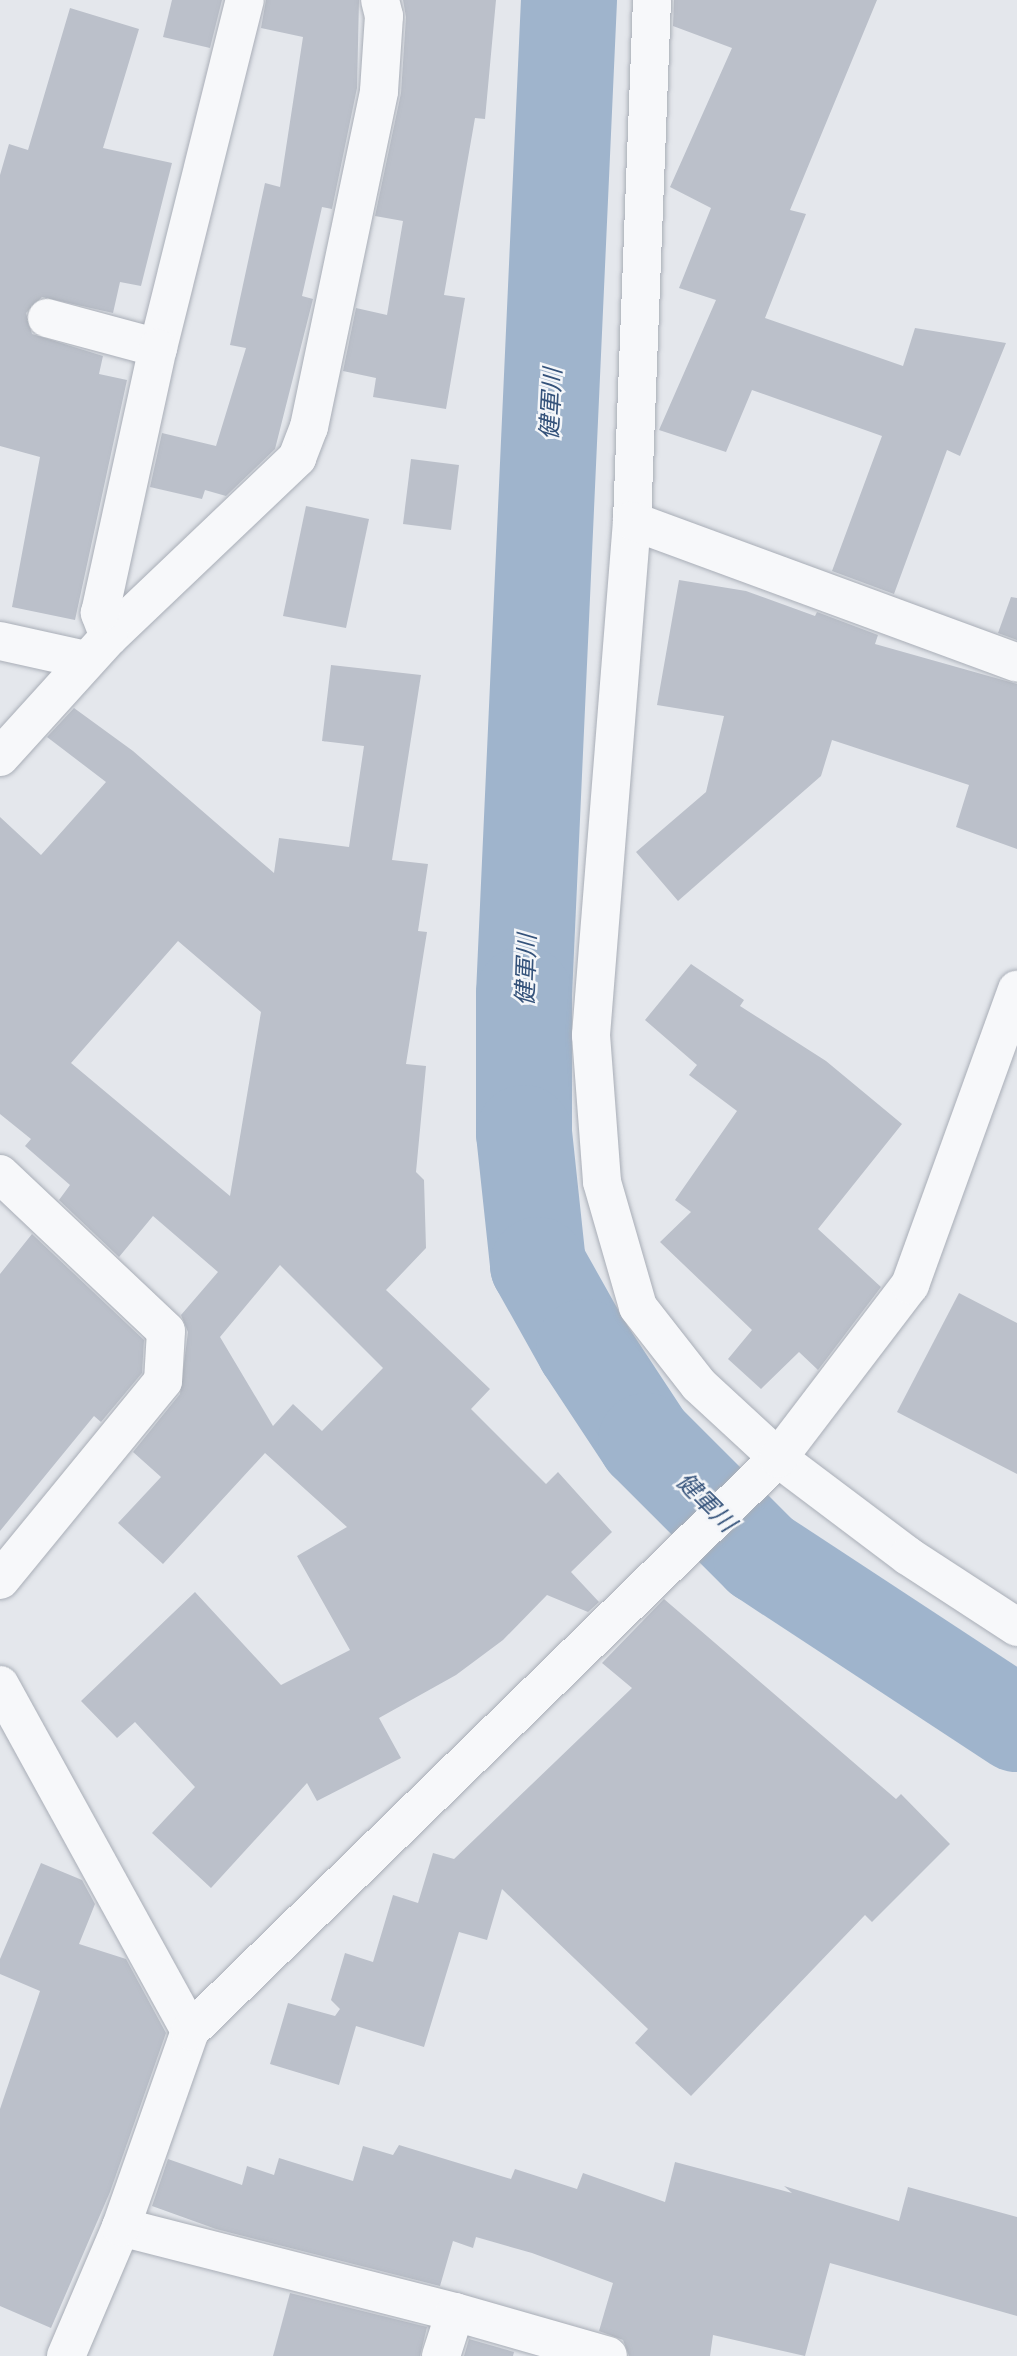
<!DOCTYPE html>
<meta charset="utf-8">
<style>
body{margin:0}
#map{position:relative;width:1017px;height:2356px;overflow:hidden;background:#e4e7ec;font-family:Inter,"Noto Sans JP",sans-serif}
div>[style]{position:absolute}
.river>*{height:96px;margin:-48px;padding:0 48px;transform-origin:48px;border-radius:48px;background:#9fb4cc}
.building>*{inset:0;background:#bbc0ca}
.roads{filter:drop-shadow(0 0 2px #a9aeb7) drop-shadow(0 0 2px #a9aeb7)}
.minor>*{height:38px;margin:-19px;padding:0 19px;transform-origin:19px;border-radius:19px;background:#f7f8fa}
span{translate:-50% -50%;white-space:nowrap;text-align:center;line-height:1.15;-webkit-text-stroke:5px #f4f6f9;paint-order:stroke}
.water-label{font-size:24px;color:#34527a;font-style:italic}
</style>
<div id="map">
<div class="river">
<div style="left:569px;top:0;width:995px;rotate:92.59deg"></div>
<div style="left:524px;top:994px;width:139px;rotate:90deg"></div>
<div style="left:524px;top:1133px;width:133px;rotate:83.9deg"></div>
<div style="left:538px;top:1265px;width:94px;rotate:60.7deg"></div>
<div style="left:584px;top:1347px;width:113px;rotate:56.6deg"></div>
<div style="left:646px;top:1441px;width:163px;rotate:45deg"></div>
<div style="left:761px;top:1556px;width:306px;rotate:33.3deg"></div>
</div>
<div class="building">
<div style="clip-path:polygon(172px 0,222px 0,210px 48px,163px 37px)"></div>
<div style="clip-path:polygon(266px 0,359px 0,357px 88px,332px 209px,322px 207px,302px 296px,313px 299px,275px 449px,226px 496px,205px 490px,202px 499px,150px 487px,162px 433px,216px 446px,246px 348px,230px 345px,265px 183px,280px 187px,303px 37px,261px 28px)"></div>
<div style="clip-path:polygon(403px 0,496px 0,485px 119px,475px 118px,444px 295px,465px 298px,446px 409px,373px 397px,376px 378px,343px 371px,356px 308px,387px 315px,403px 221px,375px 216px,401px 93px,406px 17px)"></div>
<div style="clip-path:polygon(674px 0,877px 0,790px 210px,806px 214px,765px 318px,903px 366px,915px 328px,1006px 343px,960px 456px,947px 450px,894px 594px,832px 571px,882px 436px,752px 390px,726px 452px,659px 430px,716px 300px,679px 288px,711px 208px,670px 187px,732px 48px,673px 26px)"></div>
<div style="clip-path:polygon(70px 8px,139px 29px,103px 148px,172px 163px,141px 286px,120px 282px,113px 313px,42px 297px,26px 313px,32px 334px,103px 356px,99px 374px,127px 380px,75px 620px,12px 607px,40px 457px,0 446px,0 175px,9px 144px,28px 150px)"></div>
<div style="clip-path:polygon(411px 459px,459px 465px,451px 530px,403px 524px)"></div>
<div style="clip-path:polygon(306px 506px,369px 519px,346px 628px,283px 616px)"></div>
<div style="clip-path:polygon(679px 580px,746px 591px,815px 616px,817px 612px,878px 635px,875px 644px,1017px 684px,1017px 849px,956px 827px,969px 785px,832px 740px,821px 776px,678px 901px,636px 852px,706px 792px,724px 716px,657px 705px)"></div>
<div style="clip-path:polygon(1011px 597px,1017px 598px,1017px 640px,998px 633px)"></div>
<div style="clip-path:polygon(evenodd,331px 665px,421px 675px,392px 860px,428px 864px,418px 931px,427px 932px,406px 1064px,426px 1066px,416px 1172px,424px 1180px,426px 1248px,386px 1290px,490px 1389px,471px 1409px,546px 1484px,558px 1472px,612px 1532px,571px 1572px,599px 1602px,588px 1612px,547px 1595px,503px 1640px,456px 1675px,379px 1718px,401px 1758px,317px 1801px,307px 1783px,211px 1888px,152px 1833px,195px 1787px,135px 1722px,117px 1738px,81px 1701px,195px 1592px,281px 1685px,350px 1650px,297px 1556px,347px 1527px,265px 1453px,163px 1564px,118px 1523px,161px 1477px,133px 1452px,180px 1394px,188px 1332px,181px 1315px,218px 1272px,153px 1216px,119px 1257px,59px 1200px,70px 1185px,25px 1146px,31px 1139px,0 1114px,0 817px,41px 855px,106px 782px,47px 737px,74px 708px,133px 751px,274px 873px,279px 838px,349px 847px,364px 746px,322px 741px,331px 665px,178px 941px,261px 1012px,230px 1196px,71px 1063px,178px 941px,331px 665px,280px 1265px,383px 1368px,322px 1431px,293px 1404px,273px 1426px,220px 1337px,280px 1265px)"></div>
<div style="clip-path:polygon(691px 964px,744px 1000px,740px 1006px,826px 1061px,902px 1124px,818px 1229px,881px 1287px,818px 1370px,799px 1352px,761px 1389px,728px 1359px,752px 1330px,660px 1242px,691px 1212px,675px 1200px,737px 1111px,689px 1075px,697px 1065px,645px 1020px)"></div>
<div style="clip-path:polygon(32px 1234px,144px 1340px,142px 1373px,101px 1422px,94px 1416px,0 1531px,0 1274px)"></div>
<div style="clip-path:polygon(959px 1293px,1017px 1323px,1017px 1474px,897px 1412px)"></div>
<div style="clip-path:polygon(664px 1599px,896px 1799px,901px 1794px,950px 1844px,872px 1922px,865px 1915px,691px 2096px,635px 2043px,648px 2029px,502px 1889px,487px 1940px,459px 1932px,424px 2047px,356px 2026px,339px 2085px,270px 2064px,288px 2003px,335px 2016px,340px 2009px,331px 2000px,345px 1953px,373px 1962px,393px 1895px,418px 1903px,433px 1853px,454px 1859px,632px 1688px,602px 1663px)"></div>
<div style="clip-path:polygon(41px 1863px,82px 1880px,95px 1904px,79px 1944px,126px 1959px,166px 2033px,110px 2192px,51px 2328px,0 2306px,0 2109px,40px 1991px,0 1974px,0 1959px)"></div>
<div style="clip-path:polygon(399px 2145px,511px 2179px,515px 2169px,577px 2189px,583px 2173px,665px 2202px,675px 2162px,792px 2193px,784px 2186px,899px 2221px,908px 2187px,1017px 2217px,1017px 2316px,830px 2263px,805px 2356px,713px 2335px,710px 2356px,629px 2356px,623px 2340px,599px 2331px,613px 2283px,532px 2253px,476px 2237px,473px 2248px,453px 2241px,440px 2286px,216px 2229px,152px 2206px,168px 2159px,242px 2185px,247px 2166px,274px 2175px,279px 2158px,353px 2181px,363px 2146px,393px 2155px)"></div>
<div style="clip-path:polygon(290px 2293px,427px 2327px,420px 2356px,273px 2356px)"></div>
<div style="clip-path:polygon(469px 2339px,514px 2352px,513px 2356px,464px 2356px)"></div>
</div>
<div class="roads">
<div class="minor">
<div style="left:652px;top:0;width:521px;rotate:92.2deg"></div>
<div style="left:632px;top:521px;width:516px;rotate:94.56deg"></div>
<div style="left:591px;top:1035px;width:147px;rotate:85.7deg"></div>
<div style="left:602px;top:1182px;width:130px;rotate:73.9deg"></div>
<div style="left:638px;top:1307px;width:99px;rotate:52deg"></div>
<div style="left:699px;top:1385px;width:108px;rotate:42.7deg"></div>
<div style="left:778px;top:1458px;width:163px;rotate:37deg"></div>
<div style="left:908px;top:1556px;width:130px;rotate:33.1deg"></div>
<div style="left:47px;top:318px;width:115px;rotate:15.1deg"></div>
<div style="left:158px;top:348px;width:359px;rotate:-76deg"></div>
<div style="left:632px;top:521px;width:410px;rotate:20.2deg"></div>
<div style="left:109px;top:637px;width:260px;rotate:-43.6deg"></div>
<div style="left:297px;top:458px;width:33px;rotate:-69deg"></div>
<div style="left:309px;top:427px;width:343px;rotate:-78.2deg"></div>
<div style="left:379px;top:91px;width:75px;rotate:-86.2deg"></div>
<div style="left:384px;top:16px;width:16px;rotate:-104deg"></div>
<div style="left:0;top:641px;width:88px;rotate:12.5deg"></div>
<div style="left:0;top:757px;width:162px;rotate:-47.8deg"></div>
<div style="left:109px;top:637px;width:26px;rotate:-111deg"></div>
<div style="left:100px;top:613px;width:271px;rotate:-77.7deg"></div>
<div style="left:0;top:1174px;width:228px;rotate:43.4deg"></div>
<div style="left:166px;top:1331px;width:50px;rotate:93.4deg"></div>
<div style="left:163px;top:1381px;width:257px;rotate:129.3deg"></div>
<div style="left:0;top:1685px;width:395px;rotate:61.2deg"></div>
<div style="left:121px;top:2227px;width:345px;rotate:14.3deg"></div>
<div style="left:455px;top:2312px;width:159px;rotate:16deg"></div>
<div style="left:66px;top:2356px;width:140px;rotate:-66.9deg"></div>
<div style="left:121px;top:2227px;width:208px;rotate:-70.6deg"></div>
<div style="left:190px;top:2031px;width:821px;rotate:-44.26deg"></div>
<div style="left:778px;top:1458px;width:218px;rotate:-52.7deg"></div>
<div style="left:910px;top:1285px;width:314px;rotate:-70.1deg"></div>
<div style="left:441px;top:2356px;width:46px;rotate:-72.3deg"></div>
</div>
</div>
<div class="water-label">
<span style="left:551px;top:404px;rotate:-87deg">健軍川</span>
<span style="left:526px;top:970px;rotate:-88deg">健軍川</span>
<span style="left:706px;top:1502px;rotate:45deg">健軍川</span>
</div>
</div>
